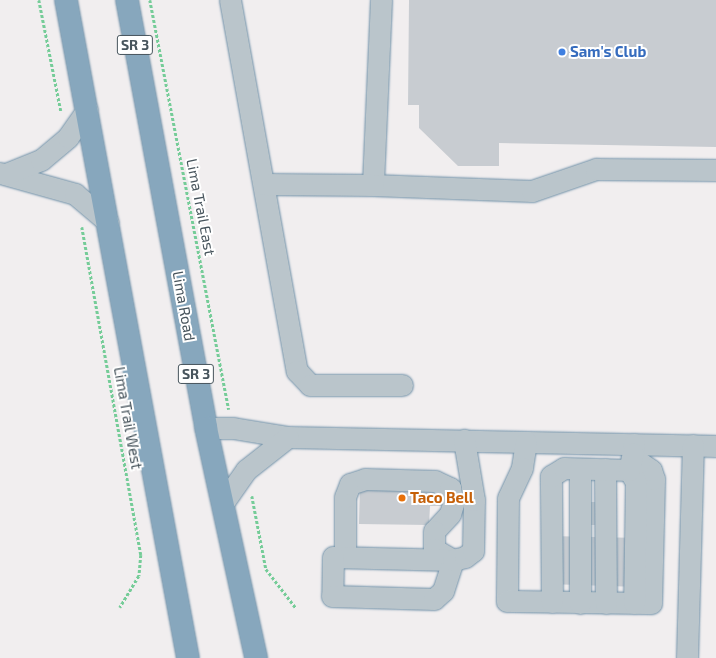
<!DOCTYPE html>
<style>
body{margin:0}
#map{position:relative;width:716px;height:658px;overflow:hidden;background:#f1eeef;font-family:"Exo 2",sans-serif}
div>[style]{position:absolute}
.building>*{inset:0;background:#c8ccd1}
.path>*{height:2.5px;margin-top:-1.25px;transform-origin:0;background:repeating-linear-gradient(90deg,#75cc98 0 3px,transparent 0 5px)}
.roads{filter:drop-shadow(0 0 1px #7292a9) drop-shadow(0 0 1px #7292a9)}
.minor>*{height:21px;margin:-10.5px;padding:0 10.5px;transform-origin:10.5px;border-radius:10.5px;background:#bac5cb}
.highway>*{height:22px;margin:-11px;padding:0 11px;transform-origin:11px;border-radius:11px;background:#87a7bd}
.dots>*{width:11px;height:11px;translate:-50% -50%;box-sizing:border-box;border:2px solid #fff;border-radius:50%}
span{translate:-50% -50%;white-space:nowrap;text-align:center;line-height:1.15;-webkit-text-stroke:4px #fff;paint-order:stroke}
.shield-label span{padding:1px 3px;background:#fff;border:1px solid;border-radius:3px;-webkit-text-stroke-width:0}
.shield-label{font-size:14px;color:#47545c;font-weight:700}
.shop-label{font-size:15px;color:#366cbe;font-weight:700}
.left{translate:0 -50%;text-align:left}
.street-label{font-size:15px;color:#47545c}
.food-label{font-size:15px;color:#c56008;font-weight:700}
</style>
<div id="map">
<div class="building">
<div style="clip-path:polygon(409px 0,716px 0,716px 147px,499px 143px,499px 166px,458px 166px,419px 128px,419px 105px,408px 105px)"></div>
<div style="clip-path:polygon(360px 486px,445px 491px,444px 506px,430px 506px,429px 525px,359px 524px)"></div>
<div style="clip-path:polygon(587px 502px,598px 502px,598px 525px,587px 525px)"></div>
<div style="clip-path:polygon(549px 536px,640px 538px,639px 587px,548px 584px)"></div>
</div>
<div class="path">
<div style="left:39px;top:0;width:113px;rotate:78.8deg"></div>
<div style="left:150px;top:0;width:417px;rotate:79.1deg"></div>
<div style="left:82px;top:227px;width:333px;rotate:79.8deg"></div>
<div style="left:141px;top:555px;width:21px;rotate:95deg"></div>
<div style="left:139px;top:576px;width:37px;rotate:121deg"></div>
<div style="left:252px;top:496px;width:74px;rotate:79.1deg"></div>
<div style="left:266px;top:569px;width:49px;rotate:52.4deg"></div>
</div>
<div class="roads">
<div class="minor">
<div style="left:230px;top:0;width:377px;rotate:79.8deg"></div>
<div style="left:297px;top:371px;width:19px;rotate:47deg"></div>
<div style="left:310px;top:385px;width:92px"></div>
<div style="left:381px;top:0;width:185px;rotate:92.5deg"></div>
<div style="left:373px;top:185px;width:159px;rotate:2.2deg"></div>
<div style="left:532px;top:191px;width:68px;rotate:-19deg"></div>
<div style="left:596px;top:169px;width:120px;rotate:0.5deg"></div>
<div style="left:0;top:173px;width:78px;rotate:15.6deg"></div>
<div style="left:75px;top:194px;width:43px;rotate:40.3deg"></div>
<div style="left:6px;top:174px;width:38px;rotate:-22deg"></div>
<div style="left:41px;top:160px;width:35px;rotate:-40deg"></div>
<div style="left:68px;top:137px;width:33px;rotate:-55deg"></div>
<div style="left:264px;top:184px;width:109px;rotate:0.5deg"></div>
<div style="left:206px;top:428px;width:27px"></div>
<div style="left:233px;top:428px;width:56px;rotate:9.3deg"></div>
<div style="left:288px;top:437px;width:428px;rotate:1.2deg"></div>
<div style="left:526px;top:442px;width:26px;rotate:99deg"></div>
<div style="left:522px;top:468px;width:33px;rotate:115deg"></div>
<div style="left:508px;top:498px;width:103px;rotate:90.6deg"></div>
<div style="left:507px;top:601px;width:144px;rotate:0.8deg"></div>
<div style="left:651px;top:603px;width:124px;rotate:-88.6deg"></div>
<div style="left:654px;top:479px;width:9px;rotate:-108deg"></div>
<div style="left:651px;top:470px;width:14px;rotate:-146deg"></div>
<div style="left:639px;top:462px;width:11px;rotate:-124deg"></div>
<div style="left:633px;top:453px;width:9px;rotate:-84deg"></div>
<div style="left:605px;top:469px;width:134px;rotate:89.6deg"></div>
<div style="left:629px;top:470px;width:14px;rotate:60deg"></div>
<div style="left:636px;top:482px;width:121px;rotate:90.9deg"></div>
<div style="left:223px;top:503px;width:40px;rotate:-55.1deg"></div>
<div style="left:246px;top:470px;width:53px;rotate:-38.2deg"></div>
<div style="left:345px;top:557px;width:60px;rotate:-90deg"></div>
<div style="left:345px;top:497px;width:14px;rotate:-69deg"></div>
<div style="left:350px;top:484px;width:16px;rotate:-18deg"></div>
<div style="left:365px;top:479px;width:70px;rotate:1.6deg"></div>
<div style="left:435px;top:481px;width:17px;rotate:25deg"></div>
<div style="left:450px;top:488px;width:16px;rotate:79deg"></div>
<div style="left:453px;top:504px;width:10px;rotate:107deg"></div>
<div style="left:450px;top:514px;width:23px;rotate:133deg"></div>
<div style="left:434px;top:531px;width:18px;rotate:90deg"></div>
<div style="left:434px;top:549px;width:22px;rotate:30deg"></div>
<div style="left:453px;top:560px;width:120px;rotate:-178.6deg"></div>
<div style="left:333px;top:557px;width:39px;rotate:91deg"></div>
<div style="left:332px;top:596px;width:102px;rotate:1.7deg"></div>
<div style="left:434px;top:599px;width:12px;rotate:-42deg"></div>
<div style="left:443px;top:591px;width:33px;rotate:-72deg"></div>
<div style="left:453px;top:560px;width:12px;rotate:-14deg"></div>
<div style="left:465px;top:557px;width:10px;rotate:-37deg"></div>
<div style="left:473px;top:551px;width:51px;rotate:-88.9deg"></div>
<div style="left:474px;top:500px;width:61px;rotate:-99.5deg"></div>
<div style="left:552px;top:602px;width:126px;rotate:-90.5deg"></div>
<div style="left:551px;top:476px;width:15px;rotate:-32deg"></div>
<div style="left:564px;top:468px;width:65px;rotate:1.8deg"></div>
<div style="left:629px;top:470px;width:17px;rotate:-77deg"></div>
<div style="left:580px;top:603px;width:134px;rotate:-90deg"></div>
<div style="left:687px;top:658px;width:213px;rotate:-88.4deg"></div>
</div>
<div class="highway">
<div style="left:66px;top:0;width:669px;rotate:79.5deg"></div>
<div style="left:127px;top:0;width:435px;rotate:79.5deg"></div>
<div style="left:206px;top:428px;width:235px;rotate:77.7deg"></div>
</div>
</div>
<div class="dots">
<div style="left:562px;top:52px;background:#3f7fe0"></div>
<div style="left:402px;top:498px;background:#e8710a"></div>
</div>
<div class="shield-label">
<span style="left:135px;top:45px">SR 3</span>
<span style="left:196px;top:374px">SR 3</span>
</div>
<div class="shop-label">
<span class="left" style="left:570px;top:52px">Sam's Club</span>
</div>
<div class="street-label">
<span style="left:201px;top:207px;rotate:79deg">Lima Trail East</span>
<span style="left:184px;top:306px;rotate:80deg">Lima Road</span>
<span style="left:128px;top:418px;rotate:80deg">Lima Trail West</span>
</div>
<div class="food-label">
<span class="left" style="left:410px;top:498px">Taco Bell</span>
</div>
</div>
